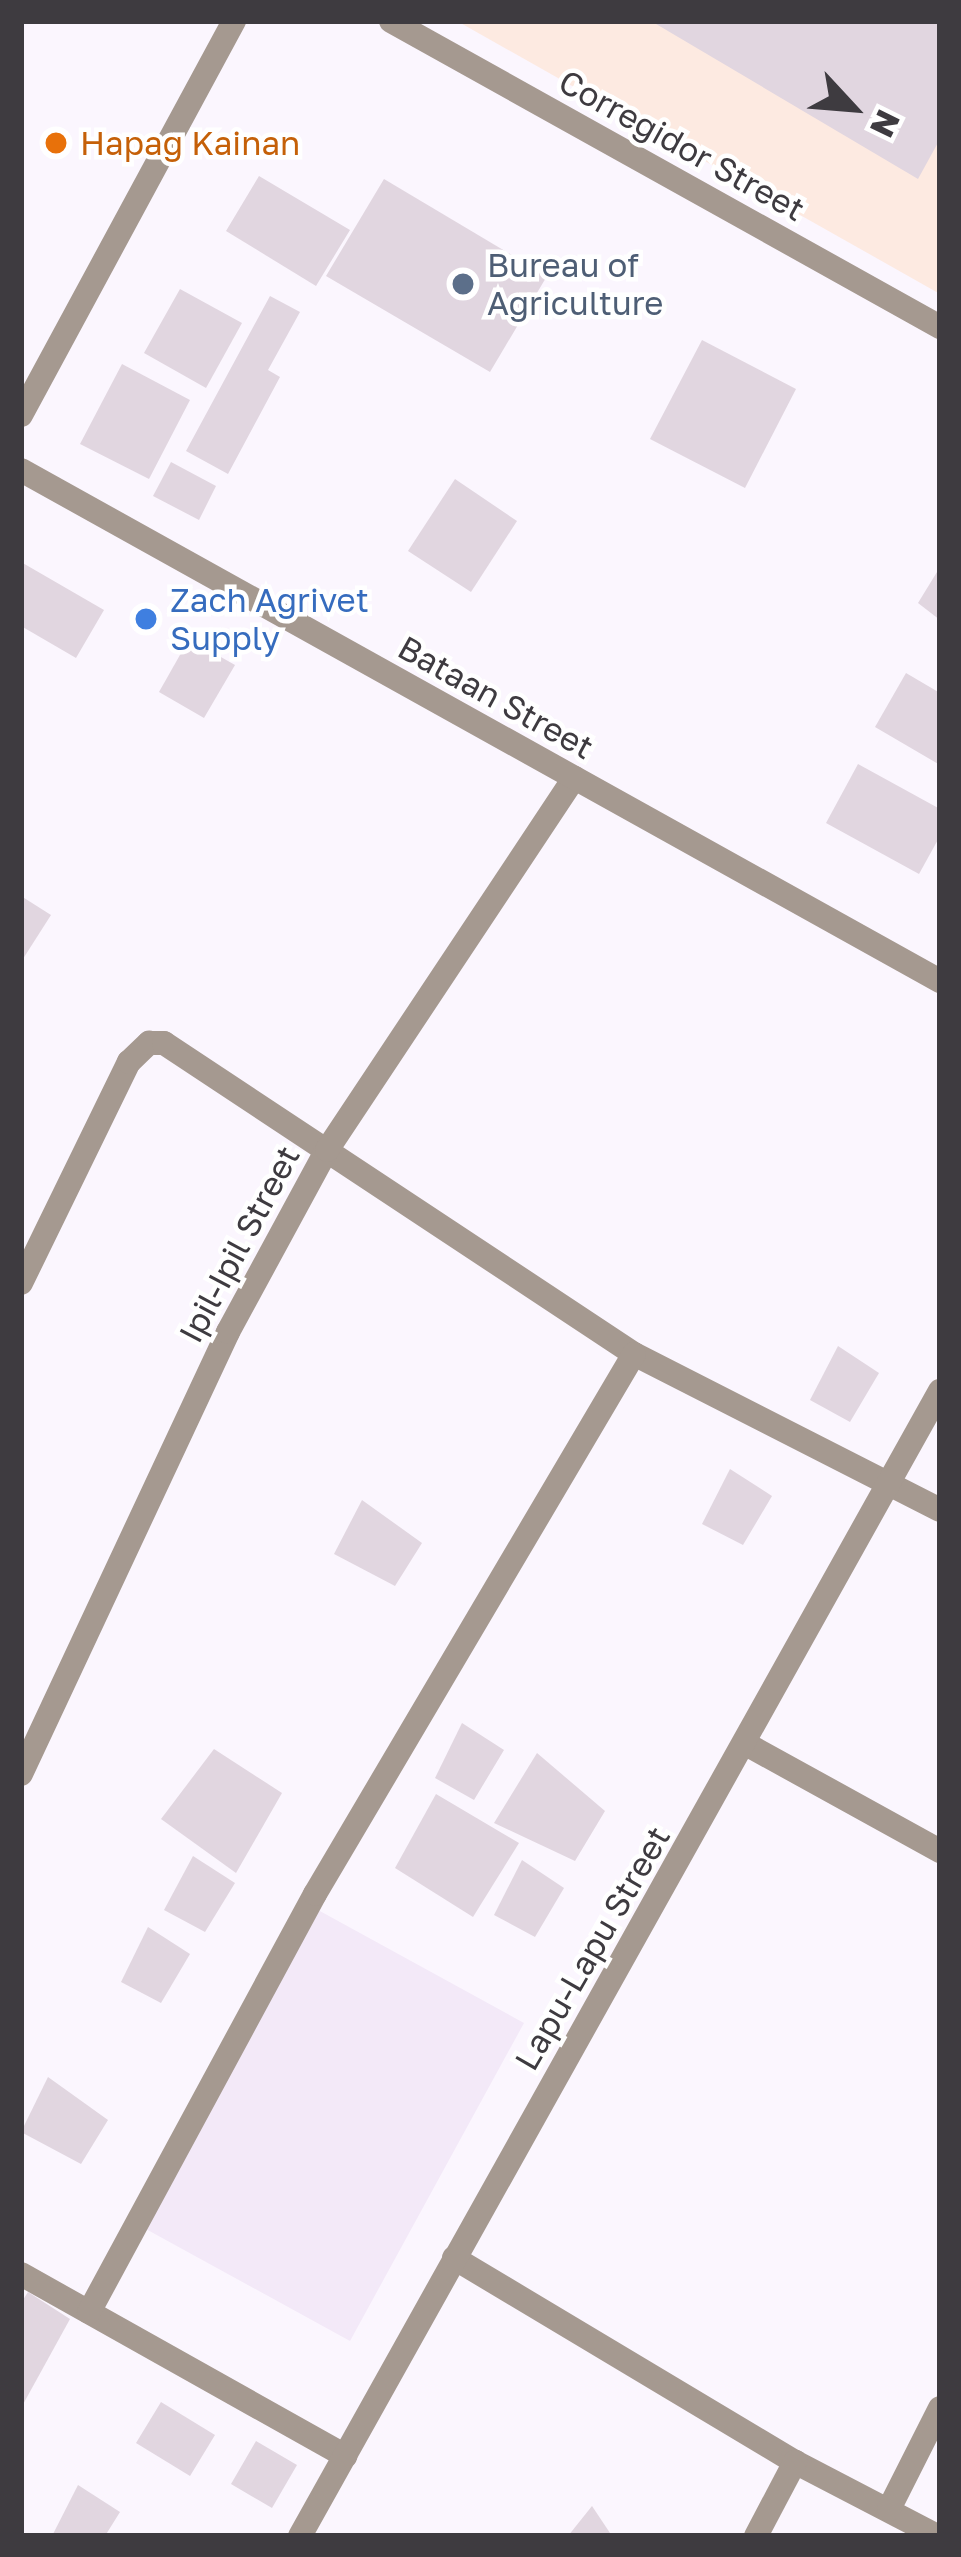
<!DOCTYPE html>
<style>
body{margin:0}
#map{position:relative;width:961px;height:2557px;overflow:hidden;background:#fbf6fe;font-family:"Golos Text",sans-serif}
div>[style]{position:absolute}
.commercial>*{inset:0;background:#fdeae1}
.built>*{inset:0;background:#f3e9f8}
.building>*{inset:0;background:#e1d6e0}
.minor>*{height:24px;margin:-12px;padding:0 12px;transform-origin:12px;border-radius:12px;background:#a59990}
.tertiary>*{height:24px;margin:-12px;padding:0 12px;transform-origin:12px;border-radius:12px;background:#a59990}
.dots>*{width:33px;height:33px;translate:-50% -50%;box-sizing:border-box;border:6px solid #fff;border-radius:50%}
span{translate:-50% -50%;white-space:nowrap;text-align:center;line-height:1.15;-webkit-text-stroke:9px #fff;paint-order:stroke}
.food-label{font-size:33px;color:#c56008}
.left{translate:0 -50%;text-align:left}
.street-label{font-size:33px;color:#3e3b40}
.service-label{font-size:33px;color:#4e5e75}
.shop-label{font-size:33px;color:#366cbe}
.frame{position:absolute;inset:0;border:24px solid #3e3b40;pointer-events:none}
.north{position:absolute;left:793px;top:48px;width:120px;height:120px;-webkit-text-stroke:9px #fff;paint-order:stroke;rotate:116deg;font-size:33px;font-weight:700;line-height:48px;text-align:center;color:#3e3b40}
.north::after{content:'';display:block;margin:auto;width:42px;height:54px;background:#3e3b40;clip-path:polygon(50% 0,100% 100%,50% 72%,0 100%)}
</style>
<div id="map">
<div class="commercial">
<div style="clip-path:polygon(457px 21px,940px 21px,940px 294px)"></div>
</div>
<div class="built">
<div style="clip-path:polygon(318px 1910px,524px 2023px,350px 2341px,144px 2228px)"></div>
</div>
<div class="building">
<div style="clip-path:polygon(651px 21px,940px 21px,940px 139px,918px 179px)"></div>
<div style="clip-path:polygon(259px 176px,350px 230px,316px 286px,226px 231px)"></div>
<div style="clip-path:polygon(384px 179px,547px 276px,490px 372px,326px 276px)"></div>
<div style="clip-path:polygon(180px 289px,242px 323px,206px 388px,144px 353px)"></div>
<div style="clip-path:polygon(270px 296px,300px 312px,268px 370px,280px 377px,228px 474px,186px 451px)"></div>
<div style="clip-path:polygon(702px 340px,796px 389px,745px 488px,650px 439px)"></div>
<div style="clip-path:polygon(122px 364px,190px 400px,149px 479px,80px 444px)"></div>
<div style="clip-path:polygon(171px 462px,216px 486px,199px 520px,153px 496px)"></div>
<div style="clip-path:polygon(455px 479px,517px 521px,471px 592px,408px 551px)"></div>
<div style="clip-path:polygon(21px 562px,104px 610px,76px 658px,21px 626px)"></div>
<div style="clip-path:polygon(937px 572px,940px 573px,940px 620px,918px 603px)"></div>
<div style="clip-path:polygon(189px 639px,235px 665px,204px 718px,159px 692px)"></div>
<div style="clip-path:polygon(906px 673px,940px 693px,940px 765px,875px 727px)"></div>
<div style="clip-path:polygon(858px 764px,940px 809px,940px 836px,919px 874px,826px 823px)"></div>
<div style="clip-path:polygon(21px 896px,51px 915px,21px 962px)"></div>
<div style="clip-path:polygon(838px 1346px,879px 1373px,850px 1422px,810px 1400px)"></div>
<div style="clip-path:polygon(730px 1469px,772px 1496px,743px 1545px,702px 1524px)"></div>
<div style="clip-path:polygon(362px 1500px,422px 1543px,395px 1586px,334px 1554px)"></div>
<div style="clip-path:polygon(462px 1723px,504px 1750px,474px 1800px,435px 1778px)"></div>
<div style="clip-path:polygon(214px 1749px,282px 1793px,236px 1873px,161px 1819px)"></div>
<div style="clip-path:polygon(537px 1753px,605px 1811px,575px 1861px,494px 1823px)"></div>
<div style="clip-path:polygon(436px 1794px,519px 1843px,473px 1917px,395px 1868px)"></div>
<div style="clip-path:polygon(193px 1856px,235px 1883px,205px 1932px,164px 1910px)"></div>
<div style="clip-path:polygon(522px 1860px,564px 1888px,535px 1937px,494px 1915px)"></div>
<div style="clip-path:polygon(148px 1927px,190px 1954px,161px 2003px,121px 1982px)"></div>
<div style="clip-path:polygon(48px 2077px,108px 2120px,81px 2164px,21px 2132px)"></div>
<div style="clip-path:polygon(28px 2292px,70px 2319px,21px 2408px,21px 2303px)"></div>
<div style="clip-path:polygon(161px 2402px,215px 2435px,190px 2476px,136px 2443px)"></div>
<div style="clip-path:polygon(256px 2441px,297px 2465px,272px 2508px,231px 2484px)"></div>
<div style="clip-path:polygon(78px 2485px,120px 2512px,105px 2536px,52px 2536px)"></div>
<div style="clip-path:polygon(592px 2506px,612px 2536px,568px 2536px)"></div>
</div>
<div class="minor">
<div style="left:391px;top:21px;width:629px;rotate:29.13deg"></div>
<div style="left:21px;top:1283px;width:246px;rotate:-64deg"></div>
<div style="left:129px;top:1062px;width:28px;rotate:-44deg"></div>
<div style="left:149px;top:1043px;width:15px"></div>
<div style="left:164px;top:1043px;width:564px;rotate:33.49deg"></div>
<div style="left:634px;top:1354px;width:343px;rotate:27deg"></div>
<div style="left:746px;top:1744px;width:222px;rotate:28.9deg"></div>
<div style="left:21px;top:1774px;width:488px;rotate:-64.9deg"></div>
<div style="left:228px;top:1332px;width:207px;rotate:-61.5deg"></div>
<div style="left:327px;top:1150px;width:447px;rotate:-56.4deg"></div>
<div style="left:454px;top:2258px;width:397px;rotate:30.9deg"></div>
<div style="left:795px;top:2462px;width:160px;rotate:27.5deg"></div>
<div style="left:21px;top:2274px;width:372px;rotate:29.3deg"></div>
<div style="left:89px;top:2312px;width:475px;rotate:-61.6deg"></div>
<div style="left:315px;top:1894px;width:627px;rotate:-59.43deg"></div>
<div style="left:889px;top:2509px;width:113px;rotate:-63.2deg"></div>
<div style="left:756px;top:2536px;width:84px;rotate:-62.2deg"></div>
</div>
<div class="tertiary">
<div style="left:21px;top:415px;width:448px;rotate:-61.6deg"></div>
<div style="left:21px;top:470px;width:1052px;rotate:29.08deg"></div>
<div style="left:300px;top:2536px;width:1312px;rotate:-60.8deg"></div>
</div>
<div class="dots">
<div style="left:56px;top:143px;background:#e8710a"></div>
<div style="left:463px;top:284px;background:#5c6f8a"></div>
<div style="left:146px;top:619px;background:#3f7fe0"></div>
</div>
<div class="food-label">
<span class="left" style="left:80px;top:143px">Hapag Kainan</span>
</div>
<div class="street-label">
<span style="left:682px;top:145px;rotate:29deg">Corregidor Street</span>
<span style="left:496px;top:697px;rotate:29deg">Bataan Street</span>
<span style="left:239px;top:1244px;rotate:-62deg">Ipil-Ipil Street</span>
<span style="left:592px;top:1948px;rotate:-60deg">Lapu-Lapu Street</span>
</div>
<div class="service-label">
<span class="left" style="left:487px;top:284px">Bureau of<br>Agriculture</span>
</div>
<div class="shop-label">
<span class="left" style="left:170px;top:619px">Zach Agrivet<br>Supply</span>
</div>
<div class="frame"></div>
<div class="north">N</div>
</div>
